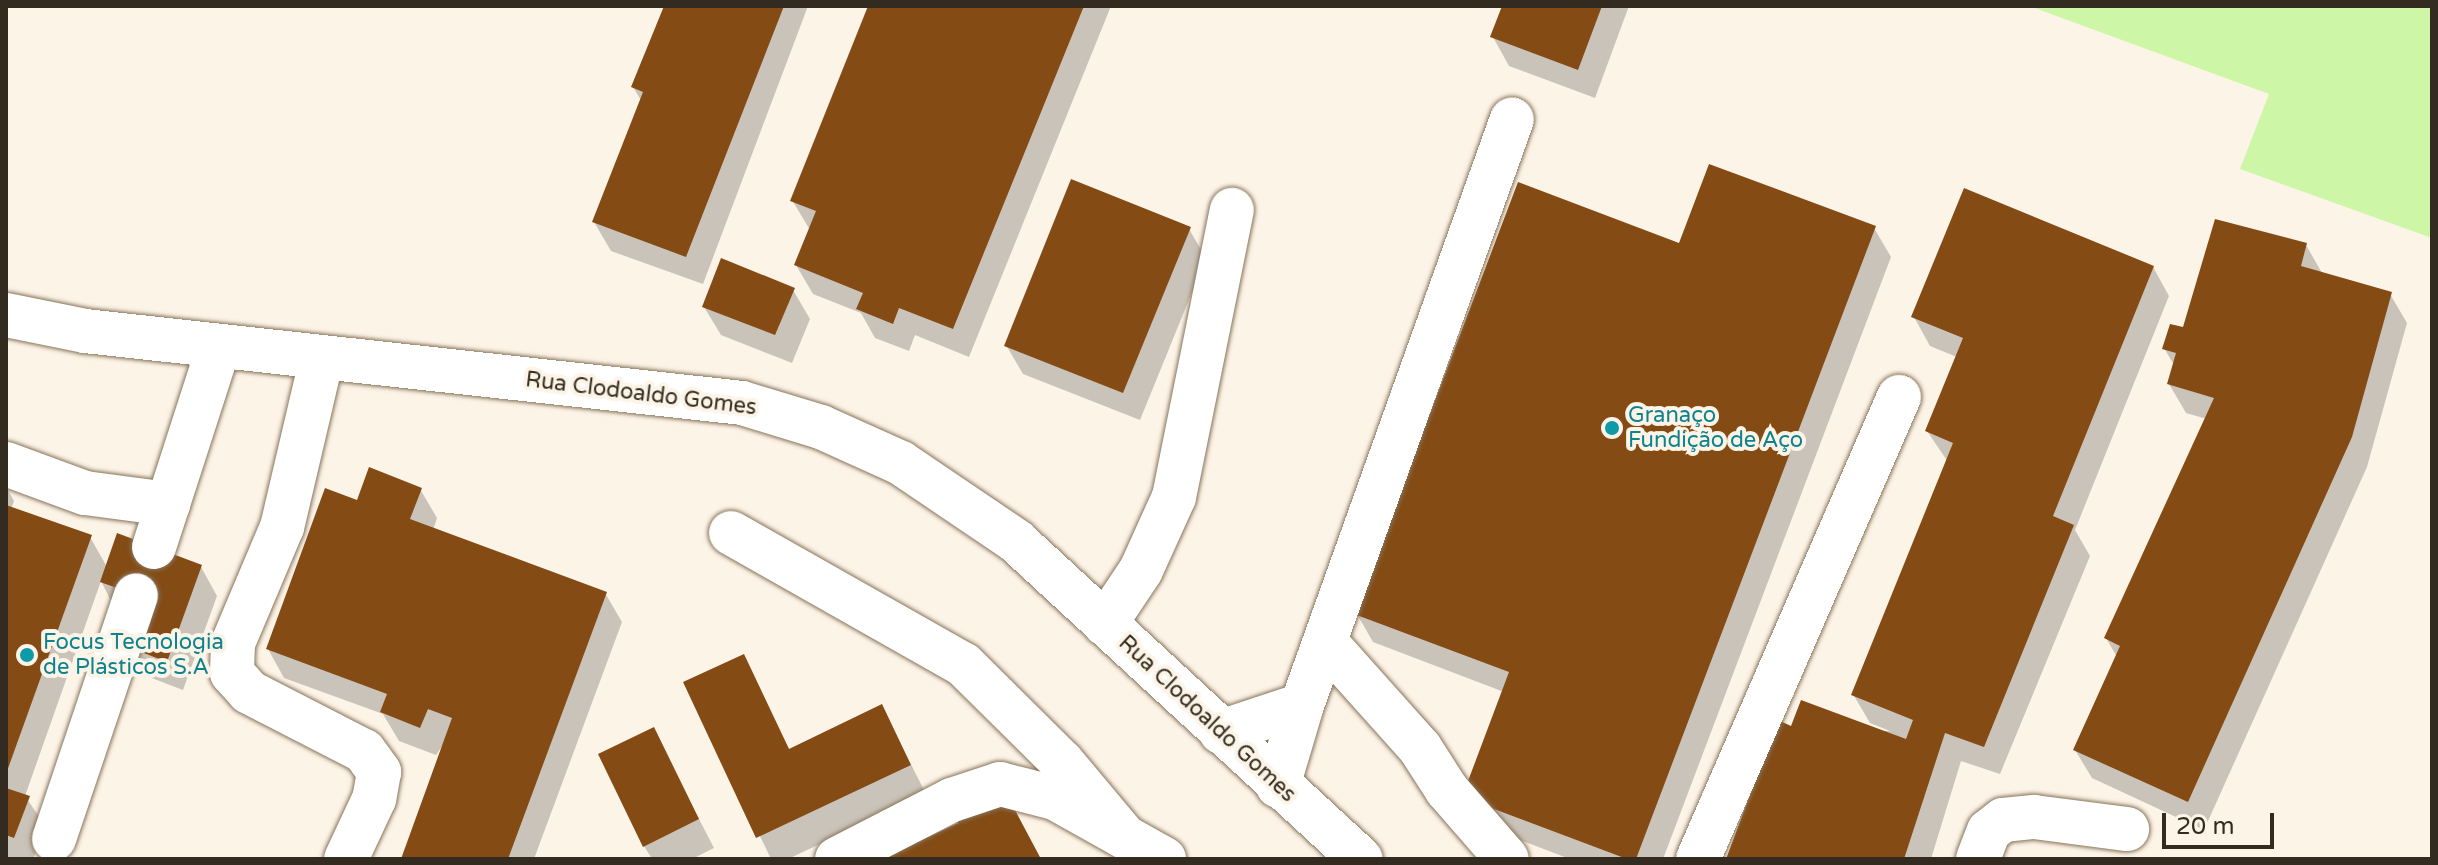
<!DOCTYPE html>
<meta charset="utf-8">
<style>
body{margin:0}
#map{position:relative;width:2438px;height:865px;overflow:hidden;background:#fdf4e8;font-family:"Varela Round",sans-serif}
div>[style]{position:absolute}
.green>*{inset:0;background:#cdf6a6}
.shadow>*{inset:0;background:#0003}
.building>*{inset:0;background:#844b15}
.roads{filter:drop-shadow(0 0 2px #887459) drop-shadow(0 0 2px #887459)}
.minor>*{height:44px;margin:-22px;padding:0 22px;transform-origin:22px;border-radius:22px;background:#fff}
.major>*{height:44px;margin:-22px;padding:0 22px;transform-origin:22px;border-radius:22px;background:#fff}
.dots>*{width:22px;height:22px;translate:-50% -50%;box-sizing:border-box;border:4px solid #fdf4e8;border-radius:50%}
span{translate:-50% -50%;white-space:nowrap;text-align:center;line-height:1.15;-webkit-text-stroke:8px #fdf4e8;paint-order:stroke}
.street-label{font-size:22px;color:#332b1f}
.culture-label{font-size:22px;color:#0d838f}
.left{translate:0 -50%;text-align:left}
.frame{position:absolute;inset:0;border:8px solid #332b1f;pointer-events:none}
.scale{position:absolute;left:2162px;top:813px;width:112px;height:36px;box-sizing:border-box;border:4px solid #332b1f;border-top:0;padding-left:10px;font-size:24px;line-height:28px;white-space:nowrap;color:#332b1f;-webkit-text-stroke:6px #fdf4e8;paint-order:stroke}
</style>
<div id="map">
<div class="green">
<div style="clip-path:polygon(2029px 6px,2432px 6px,2432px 238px,2240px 169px,2269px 94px)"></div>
</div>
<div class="shadow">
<div style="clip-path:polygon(667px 6px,808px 6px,703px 284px,611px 251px,594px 222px,642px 102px,633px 87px)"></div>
<div style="clip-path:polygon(871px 6px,1111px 6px,969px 357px,915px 335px,909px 351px,875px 338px,861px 313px,813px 294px,796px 265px,810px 230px,792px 200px)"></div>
<div style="clip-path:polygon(1505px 6px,1629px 6px,1595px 98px,1509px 66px,1493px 37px)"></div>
<div style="clip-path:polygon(1874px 228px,1891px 257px,1663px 859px,1570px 859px,1481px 825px,1504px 692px,1373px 642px,1357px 614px,1680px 246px)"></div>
<div style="clip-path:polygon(1189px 229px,1206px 258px,1140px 420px,1023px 374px,1006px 345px)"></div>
<div style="clip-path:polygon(2306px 245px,2322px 273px,2390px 294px,2407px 323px,2367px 467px,2204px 830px,2092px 778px,2075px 750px,2117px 657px,2106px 638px,2207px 419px,2186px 413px,2169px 384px,2174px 365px,2164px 348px)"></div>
<div style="clip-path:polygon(2153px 267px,2169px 296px,2075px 530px,2090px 556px,2000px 774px,1961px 761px,1931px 859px,1728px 859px,1792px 729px,1890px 731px,1870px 723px,1853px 694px,1948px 462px,1927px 431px,1957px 357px,1930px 346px,1914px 317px)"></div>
<div style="clip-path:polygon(793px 290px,810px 319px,792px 363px,721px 335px,704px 307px)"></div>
<div style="clip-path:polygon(6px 487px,14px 501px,11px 509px,90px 537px,107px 567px,201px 567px,217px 596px,183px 690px,149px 677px,101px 581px,25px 796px,46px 827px,33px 859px,6px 857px)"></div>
<div style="clip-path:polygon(420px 489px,437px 518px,433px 530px,605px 593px,622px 622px,534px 859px,403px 859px,447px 739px,436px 755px,399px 741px,383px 714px,284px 678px,268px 649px,358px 502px)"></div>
<div style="clip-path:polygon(743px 657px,790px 751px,882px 707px,926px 794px,788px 859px,771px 859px,686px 683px)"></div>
<div style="clip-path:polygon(653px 730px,714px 848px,692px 859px,652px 859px,644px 846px)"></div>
</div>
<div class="building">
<div style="clip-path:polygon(664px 6px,784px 6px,686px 257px,592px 222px,643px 92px,631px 87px)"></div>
<div style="clip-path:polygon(868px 6px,1084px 6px,953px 329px,899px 308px,893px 324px,856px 309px,863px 293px,794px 265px,816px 211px,790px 201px)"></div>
<div style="clip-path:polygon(1502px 6px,1602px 6px,1578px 70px,1490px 37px)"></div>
<div style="clip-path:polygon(1709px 164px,1876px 226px,1636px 859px,1627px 859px,1462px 797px,1509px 672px,1354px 614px,1518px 182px,1679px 243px)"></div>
<div style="clip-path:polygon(1071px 179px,1191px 227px,1123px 393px,1004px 346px)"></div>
<div style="clip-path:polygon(1964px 188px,2154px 266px,2053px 516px,2074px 525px,1984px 747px,1945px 733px,1904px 859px,1726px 859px,1778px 720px,1791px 726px,1801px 700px,1906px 739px,1913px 720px,1851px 695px,1953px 443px,1925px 431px,1963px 338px,1911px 317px)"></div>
<div style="clip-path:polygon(2215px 219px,2307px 243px,2301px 266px,2392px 292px,2352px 437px,2188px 802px,2073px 750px,2120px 646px,2104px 638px,2214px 398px,2167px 384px,2176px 353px,2162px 349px,2170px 324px,2183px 327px)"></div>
<div style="clip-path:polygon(721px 258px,795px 288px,775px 335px,702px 307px)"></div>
<div style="clip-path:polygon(369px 467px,422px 488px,410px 519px,607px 592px,508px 859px,401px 859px,452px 718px,428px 709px,420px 728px,380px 712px,387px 694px,266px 649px,325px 488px,357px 500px)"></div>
<div style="clip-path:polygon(6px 505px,92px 535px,6px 774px)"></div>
<div style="clip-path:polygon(117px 533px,202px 565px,167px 662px,131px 648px,148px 599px,100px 582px)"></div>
<div style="clip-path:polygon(744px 654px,789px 749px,882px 704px,911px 765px,756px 838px,683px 682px)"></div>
<div style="clip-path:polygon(654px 727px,699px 819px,643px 847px,598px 754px)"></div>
<div style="clip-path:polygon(6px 788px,30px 796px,14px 838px,6px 835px)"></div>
<div style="clip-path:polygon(1007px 795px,1041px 859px,882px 859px,958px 823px,957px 819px)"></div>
</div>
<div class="roads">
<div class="minor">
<div style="left:322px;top:357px;width:175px;rotate:103.2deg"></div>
<div style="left:282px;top:527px;width:126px;rotate:112.9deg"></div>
<div style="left:233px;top:643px;width:30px;rotate:92deg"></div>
<div style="left:232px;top:673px;width:25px;rotate:48deg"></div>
<div style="left:249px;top:692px;width:129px;rotate:27.2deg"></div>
<div style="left:364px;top:751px;width:26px;rotate:54deg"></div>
<div style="left:379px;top:772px;width:27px;rotate:100deg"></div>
<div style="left:374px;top:799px;width:66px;rotate:115deg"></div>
<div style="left:6px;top:464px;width:84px;rotate:20.2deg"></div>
<div style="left:85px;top:493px;width:84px;rotate:7.5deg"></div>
<div style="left:168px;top:504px;width:166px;rotate:-72.1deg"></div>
<div style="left:731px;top:533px;width:266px;rotate:29.5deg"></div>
<div style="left:963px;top:664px;width:139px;rotate:44.7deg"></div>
<div style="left:1062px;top:762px;width:98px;rotate:50deg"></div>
<div style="left:154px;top:547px;width:45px;rotate:-72deg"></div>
<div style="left:1105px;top:624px;width:65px;rotate:-56.3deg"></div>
<div style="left:1141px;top:570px;width:80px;rotate:-65.7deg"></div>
<div style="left:1174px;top:497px;width:293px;rotate:-78.6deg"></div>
<div style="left:1327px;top:644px;width:140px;rotate:48.2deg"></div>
<div style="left:1420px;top:748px;width:50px;rotate:57.3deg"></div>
<div style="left:1447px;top:790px;width:91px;rotate:49deg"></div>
<div style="left:1221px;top:732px;width:85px;rotate:-18.4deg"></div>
<div style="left:1278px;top:786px;width:84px;rotate:-73.5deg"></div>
<div style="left:1302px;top:705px;width:622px;rotate:-70.28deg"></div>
<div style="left:54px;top:839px;width:257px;rotate:-71.4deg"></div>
<div style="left:837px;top:859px;width:129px;rotate:-27.2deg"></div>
<div style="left:952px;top:800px;width:51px;rotate:-18.4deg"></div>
<div style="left:1000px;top:784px;width:57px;rotate:14.3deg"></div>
<div style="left:1055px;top:798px;width:125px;rotate:29.2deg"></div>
<div style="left:1698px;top:859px;width:504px;rotate:-66.49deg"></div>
<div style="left:1978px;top:859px;width:30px;rotate:-69deg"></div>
<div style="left:1989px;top:831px;width:18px;rotate:-38deg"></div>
<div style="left:2003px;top:820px;width:31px;rotate:-6deg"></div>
<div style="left:2034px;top:817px;width:94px;rotate:7.4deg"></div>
</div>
<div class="major">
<div style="left:6px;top:315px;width:81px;rotate:11.4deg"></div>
<div style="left:85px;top:331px;width:661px;rotate:6.25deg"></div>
<div style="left:742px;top:403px;width:83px;rotate:16.9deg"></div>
<div style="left:821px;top:427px;width:88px;rotate:24.2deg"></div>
<div style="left:901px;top:463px;width:139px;rotate:34.1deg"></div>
<div style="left:1016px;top:541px;width:469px;rotate:42.7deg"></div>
</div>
</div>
<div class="dots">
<div style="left:1612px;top:428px;background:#0f9aa8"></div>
<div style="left:27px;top:655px;background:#0f9aa8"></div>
</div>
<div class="street-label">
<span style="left:641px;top:394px;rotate:7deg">Rua Clodoaldo Gomes</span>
<span style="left:1207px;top:719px;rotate:43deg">Rua Clodoaldo Gomes</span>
</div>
<div class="culture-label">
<span class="left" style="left:1628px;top:428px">Granaço<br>Fundição de Aço</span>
<span class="left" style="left:43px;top:655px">Focus Tecnologia<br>de Plásticos S.A</span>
</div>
<div class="frame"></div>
<div class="scale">20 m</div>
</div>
